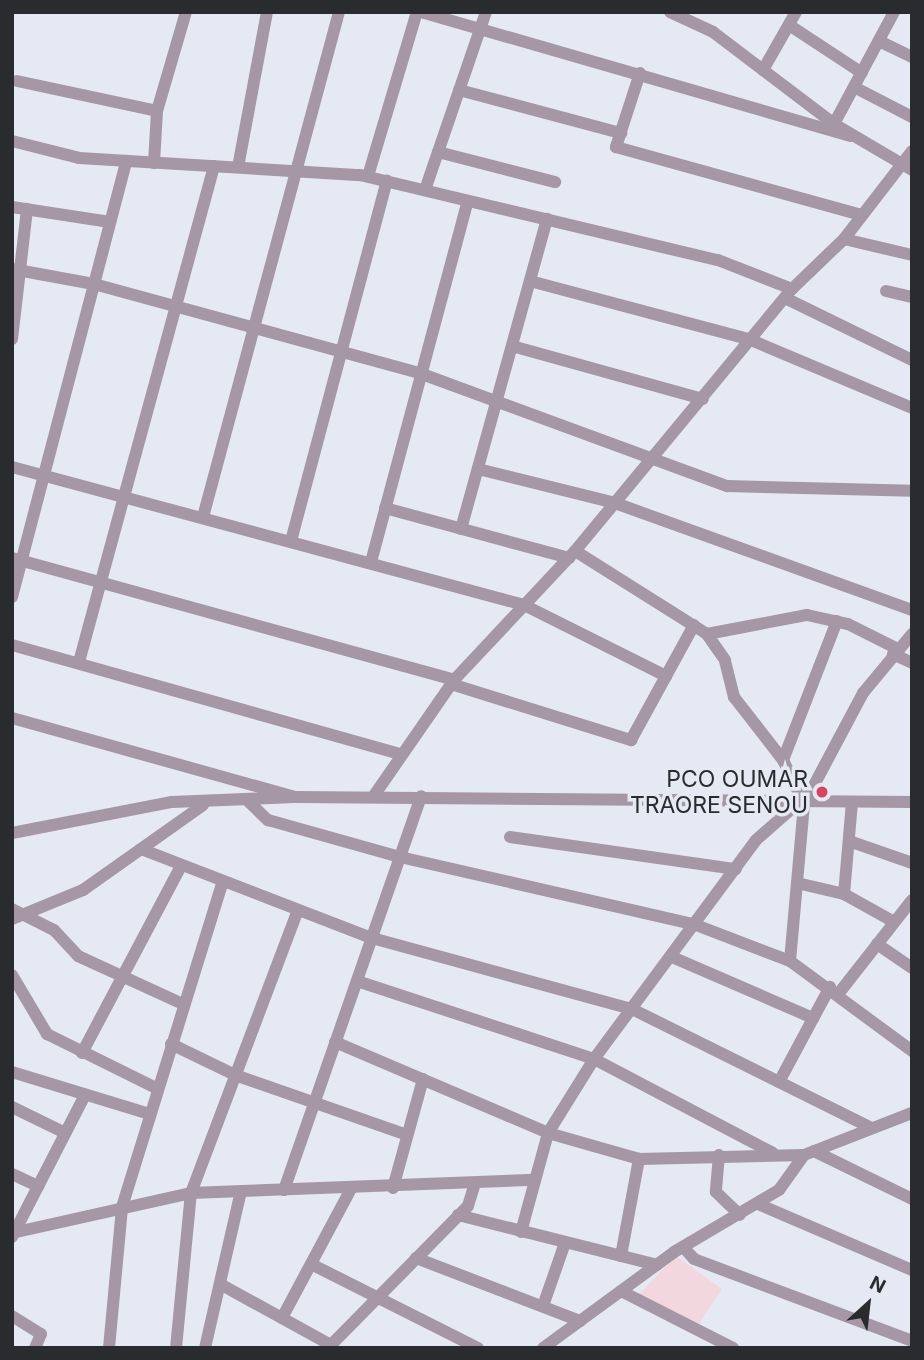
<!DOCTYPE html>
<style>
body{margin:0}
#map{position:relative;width:924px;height:1360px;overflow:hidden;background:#e5e9f3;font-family:Inter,sans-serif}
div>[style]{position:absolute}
.commercial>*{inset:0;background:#f2d8de}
.minor>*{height:12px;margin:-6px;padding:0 6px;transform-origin:6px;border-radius:6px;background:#a597a5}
.dots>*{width:19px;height:19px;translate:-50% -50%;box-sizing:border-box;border:4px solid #e5e9f3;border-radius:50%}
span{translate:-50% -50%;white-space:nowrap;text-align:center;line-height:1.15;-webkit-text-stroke:7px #e5e9f3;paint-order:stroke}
.poi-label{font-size:23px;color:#292b2e}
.right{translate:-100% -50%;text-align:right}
.frame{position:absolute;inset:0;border:14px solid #292b2e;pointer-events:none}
.north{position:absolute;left:833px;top:1269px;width:70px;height:70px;-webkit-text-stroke:5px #e5e9f3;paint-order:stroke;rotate:27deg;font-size:19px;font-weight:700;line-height:28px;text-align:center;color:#292b2e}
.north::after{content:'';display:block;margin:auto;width:24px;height:32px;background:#292b2e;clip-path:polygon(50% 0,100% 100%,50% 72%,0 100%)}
</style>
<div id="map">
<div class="commercial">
<div style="clip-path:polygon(676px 1256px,722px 1289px,697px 1327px,638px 1295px)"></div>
</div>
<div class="minor">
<div style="left:421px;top:12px;width:447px;rotate:16.1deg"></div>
<div style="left:670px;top:12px;width:47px;rotate:24.9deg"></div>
<div style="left:713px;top:32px;width:152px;rotate:37.2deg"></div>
<div style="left:894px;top:12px;width:127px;rotate:118.2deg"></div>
<div style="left:834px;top:124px;width:91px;rotate:30.5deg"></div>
<div style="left:789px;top:25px;width:87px;rotate:33.3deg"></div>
<div style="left:879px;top:41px;width:37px;rotate:26deg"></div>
<div style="left:763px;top:70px;width:67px;rotate:-60.4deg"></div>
<div style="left:640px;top:73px;width:78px;rotate:108deg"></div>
<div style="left:616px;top:147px;width:255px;rotate:15.5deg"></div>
<div style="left:17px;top:81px;width:143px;rotate:12.1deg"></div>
<div style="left:854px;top:87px;width:65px;rotate:27.3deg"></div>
<div style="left:459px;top:90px;width:168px;rotate:14.9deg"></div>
<div style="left:12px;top:141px;width:69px;rotate:14.2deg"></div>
<div style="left:79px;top:158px;width:282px;rotate:3.5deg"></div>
<div style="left:360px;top:175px;width:368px;rotate:13.4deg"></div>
<div style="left:718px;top:260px;width:79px;rotate:21.4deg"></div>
<div style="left:438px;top:152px;width:121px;rotate:14.4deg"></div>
<div style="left:154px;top:163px;width:52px;rotate:-86.7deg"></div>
<div style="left:157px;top:111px;width:103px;rotate:-73.7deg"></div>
<div style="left:238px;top:167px;width:158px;rotate:-79.4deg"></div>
<div style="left:368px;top:176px;width:171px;rotate:-73.4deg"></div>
<div style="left:425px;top:190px;width:188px;rotate:-71.1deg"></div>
<div style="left:12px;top:207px;width:99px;rotate:8.7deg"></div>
<div style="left:844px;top:239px;width:70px;rotate:13.2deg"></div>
<div style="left:12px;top:269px;width:83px;rotate:10.4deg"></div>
<div style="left:94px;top:284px;width:340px;rotate:15.3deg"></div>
<div style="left:422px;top:374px;width:325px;rotate:20.2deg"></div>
<div style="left:727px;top:486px;width:185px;rotate:1.5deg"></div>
<div style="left:530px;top:281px;width:229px;rotate:14.9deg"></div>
<div style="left:751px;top:340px;width:175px;rotate:22.9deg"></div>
<div style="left:886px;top:291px;width:27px;rotate:13deg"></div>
<div style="left:785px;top:298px;width:141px;rotate:26deg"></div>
<div style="left:12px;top:339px;width:131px;rotate:-83.4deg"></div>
<div style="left:512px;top:346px;width:198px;rotate:15.5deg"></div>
<div style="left:12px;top:467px;width:530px;rotate:15.08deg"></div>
<div style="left:524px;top:605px;width:159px;rotate:26.6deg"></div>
<div style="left:478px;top:469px;width:141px;rotate:13.9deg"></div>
<div style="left:615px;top:503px;width:316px;rotate:19.8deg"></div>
<div style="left:385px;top:508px;width:191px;rotate:15.2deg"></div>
<div style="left:203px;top:517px;width:523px;rotate:-74.93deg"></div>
<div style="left:461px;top:529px;width:322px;rotate:-74.5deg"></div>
<div style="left:291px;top:541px;width:373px;rotate:-75.1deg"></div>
<div style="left:12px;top:558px;width:459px;rotate:15.4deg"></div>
<div style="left:454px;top:680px;width:177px;rotate:-46.8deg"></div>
<div style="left:371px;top:562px;width:374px;rotate:-75deg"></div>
<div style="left:12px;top:597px;width:451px;rotate:-75.3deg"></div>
<div style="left:707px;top:634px;width:102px;rotate:-10.8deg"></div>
<div style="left:807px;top:615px;width:42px;rotate:12.4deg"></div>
<div style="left:848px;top:624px;width:56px;rotate:26.6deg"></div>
<div style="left:12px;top:645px;width:402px;rotate:15.7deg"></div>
<div style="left:893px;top:654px;width:21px;rotate:25deg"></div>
<div style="left:79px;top:662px;width:514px;rotate:-74.77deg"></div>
<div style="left:451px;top:684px;width:189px;rotate:17.3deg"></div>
<div style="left:631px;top:740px;width:131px;rotate:-61.3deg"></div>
<div style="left:12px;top:718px;width:293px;rotate:15.6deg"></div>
<div style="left:783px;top:760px;width:149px;rotate:-68.8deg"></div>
<div style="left:373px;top:797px;width:142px;rotate:-55.3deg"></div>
<div style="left:248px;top:801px;width:28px;rotate:44deg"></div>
<div style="left:268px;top:820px;width:137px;rotate:15.7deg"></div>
<div style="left:400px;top:857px;width:304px;rotate:12.9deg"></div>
<div style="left:696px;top:925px;width:101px;rotate:21deg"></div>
<div style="left:790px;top:961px;width:152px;rotate:36.4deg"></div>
<div style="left:804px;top:804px;width:49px;rotate:-115.5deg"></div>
<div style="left:783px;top:760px;width:80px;rotate:-127.9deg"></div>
<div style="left:734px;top:697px;width:38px;rotate:-104deg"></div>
<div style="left:725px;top:660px;width:32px;rotate:-125deg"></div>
<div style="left:707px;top:634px;width:156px;rotate:-147.8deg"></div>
<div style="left:575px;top:551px;width:340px;rotate:-50.4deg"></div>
<div style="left:792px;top:289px;width:72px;rotate:-43.9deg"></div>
<div style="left:844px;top:239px;width:111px;rotate:-52.3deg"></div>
<div style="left:12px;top:833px;width:163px;rotate:-11deg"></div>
<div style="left:172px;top:802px;width:122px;rotate:-2.3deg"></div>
<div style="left:294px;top:797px;width:618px;rotate:0.46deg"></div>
<div style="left:510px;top:837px;width:228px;rotate:8.1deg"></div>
<div style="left:849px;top:841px;width:67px;rotate:19.2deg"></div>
<div style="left:141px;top:849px;width:248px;rotate:21.1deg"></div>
<div style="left:372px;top:938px;width:270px;rotate:15.3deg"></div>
<div style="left:632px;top:1009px;width:266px;rotate:26.4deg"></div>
<div style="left:797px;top:883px;width:48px;rotate:13.2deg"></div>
<div style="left:844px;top:894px;width:57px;rotate:29.2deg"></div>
<div style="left:844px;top:894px;width:91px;rotate:-85deg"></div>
<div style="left:12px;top:909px;width:47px;rotate:26.6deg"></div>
<div style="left:54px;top:930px;width:35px;rotate:47deg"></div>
<div style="left:78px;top:956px;width:115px;rotate:24.6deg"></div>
<div style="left:12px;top:919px;width:77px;rotate:-22.2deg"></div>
<div style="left:83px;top:890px;width:147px;rotate:-35.3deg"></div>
<div style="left:877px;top:944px;width:42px;rotate:34.4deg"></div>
<div style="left:672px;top:957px;width:154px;rotate:23.4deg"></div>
<div style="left:790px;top:961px;width:158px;rotate:-84.9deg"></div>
<div style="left:804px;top:804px;width:126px;rotate:-62deg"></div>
<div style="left:863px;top:693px;width:77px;rotate:-50.3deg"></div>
<div style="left:12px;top:975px;width:69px;rotate:59.3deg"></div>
<div style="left:47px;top:1034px;width:122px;rotate:26.4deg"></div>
<div style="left:357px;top:981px;width:250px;rotate:18.2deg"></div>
<div style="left:594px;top:1059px;width:202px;rotate:27.7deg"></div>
<div style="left:839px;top:993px;width:118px;rotate:-51.9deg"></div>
<div style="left:335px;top:1042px;width:232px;rotate:23.1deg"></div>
<div style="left:548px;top:1133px;width:95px;rotate:15.9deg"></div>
<div style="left:639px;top:1159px;width:165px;rotate:-1.4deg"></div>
<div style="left:804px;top:1155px;width:116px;rotate:-21.3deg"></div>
<div style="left:171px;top:1044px;width:71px;rotate:25.8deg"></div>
<div style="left:235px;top:1075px;width:182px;rotate:19.2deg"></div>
<div style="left:82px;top:1053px;width:212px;rotate:-62.1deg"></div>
<div style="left:12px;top:1072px;width:143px;rotate:17deg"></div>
<div style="left:779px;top:1082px;width:108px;rotate:-61.8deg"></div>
<div style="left:12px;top:1107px;width:59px;rotate:26.1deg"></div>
<div style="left:814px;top:1151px;width:109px;rotate:26.1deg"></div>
<div style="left:719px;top:1155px;width:37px;rotate:95deg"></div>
<div style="left:716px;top:1192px;width:33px;rotate:44deg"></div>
<div style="left:12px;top:1174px;width:29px;rotate:25deg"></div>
<div style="left:393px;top:1188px;width:113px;rotate:-74.6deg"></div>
<div style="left:284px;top:1190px;width:417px;rotate:-70.8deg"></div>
<div style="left:758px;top:1204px;width:168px;rotate:23.2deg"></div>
<div style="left:458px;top:1215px;width:205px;rotate:14.1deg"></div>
<div style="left:521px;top:1232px;width:103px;rotate:-74.7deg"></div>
<div style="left:548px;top:1133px;width:87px;rotate:-58.1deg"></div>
<div style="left:594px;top:1059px;width:272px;rotate:-53.5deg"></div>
<div style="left:756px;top:840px;width:55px;rotate:-41.3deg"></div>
<div style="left:12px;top:1233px;width:183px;rotate:-12.6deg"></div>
<div style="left:191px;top:1193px;width:344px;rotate:-2.2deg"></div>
<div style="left:12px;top:1237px;width:160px;rotate:-62.8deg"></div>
<div style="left:683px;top:1247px;width:16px;rotate:47deg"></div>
<div style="left:694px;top:1259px;width:233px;rotate:20.6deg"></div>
<div style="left:621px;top:1256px;width:99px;rotate:-79.5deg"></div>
<div style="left:416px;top:1258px;width:176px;rotate:21deg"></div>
<div style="left:311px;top:1264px;width:187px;rotate:26.7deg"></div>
<div style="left:220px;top:1284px;width:127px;rotate:28.8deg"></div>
<div style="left:621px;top:1291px;width:126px;rotate:27deg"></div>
<div style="left:543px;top:1306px;width:67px;rotate:-70.8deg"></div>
<div style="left:12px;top:1316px;width:34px;rotate:32deg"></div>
<div style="left:41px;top:1334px;width:15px;rotate:113deg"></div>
<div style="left:282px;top:1318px;width:146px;rotate:-61.9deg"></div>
<div style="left:109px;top:1348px;width:142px;rotate:-84.7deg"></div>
<div style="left:122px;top:1207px;width:338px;rotate:-72.8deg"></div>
<div style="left:176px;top:1348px;width:156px;rotate:-84.5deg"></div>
<div style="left:191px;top:1193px;width:300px;rotate:-69.3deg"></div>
<div style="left:205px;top:1348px;width:161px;rotate:-77.1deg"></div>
<div style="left:328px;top:1348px;width:199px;rotate:-45.4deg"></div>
<div style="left:468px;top:1206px;width:24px;rotate:-73deg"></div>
<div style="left:543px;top:1348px;width:162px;rotate:-36.2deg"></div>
<div style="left:674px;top:1252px;width:122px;rotate:-30.6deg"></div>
<div style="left:779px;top:1190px;width:43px;rotate:-54.5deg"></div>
</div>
<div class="dots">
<div style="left:822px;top:792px;background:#d54562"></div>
</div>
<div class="poi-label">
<span class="right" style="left:808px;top:792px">PCO OUMAR<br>TRAORE SENOU</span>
</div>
<div class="frame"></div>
<div class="north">N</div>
</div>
